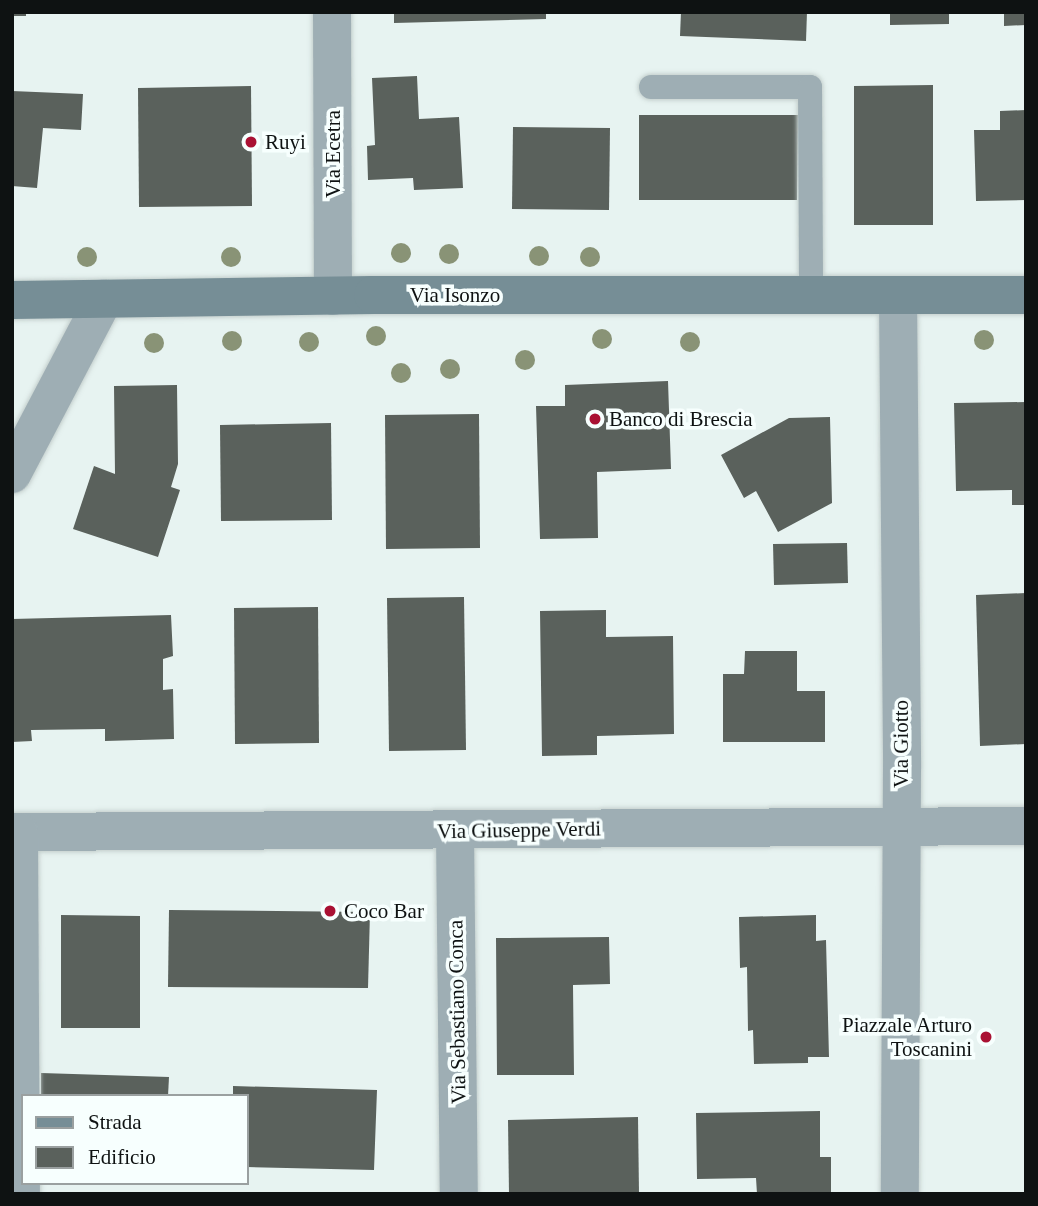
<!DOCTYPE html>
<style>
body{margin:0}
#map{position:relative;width:1038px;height:1206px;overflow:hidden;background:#e7f3f1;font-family:"Times New Roman",serif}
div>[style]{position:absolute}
.building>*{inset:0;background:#5a615c}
.roads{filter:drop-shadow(0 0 2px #c4cfcd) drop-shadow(0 0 2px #c4cfcd)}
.service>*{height:24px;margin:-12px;padding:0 12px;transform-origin:12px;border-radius:12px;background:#9eaeb4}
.minor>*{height:38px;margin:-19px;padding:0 19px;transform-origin:19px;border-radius:19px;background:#9eaeb4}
.secondary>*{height:38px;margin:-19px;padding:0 19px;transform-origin:19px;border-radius:19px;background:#768e96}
.trees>*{width:20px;height:20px;margin:-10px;border-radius:50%;background:#899376}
.dots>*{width:19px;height:19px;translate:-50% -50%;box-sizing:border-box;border:4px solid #f7fffe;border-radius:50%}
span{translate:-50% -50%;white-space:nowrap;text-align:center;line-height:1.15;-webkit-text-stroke:7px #f7fffe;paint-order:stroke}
.poi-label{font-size:21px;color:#0e1212}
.left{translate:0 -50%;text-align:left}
.right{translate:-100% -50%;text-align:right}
.street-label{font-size:21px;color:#0e1212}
.frame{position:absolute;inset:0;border:14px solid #0e1212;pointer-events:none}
.legend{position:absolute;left:21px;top:1094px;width:228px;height:91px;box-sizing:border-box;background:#f7fffe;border:2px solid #9aa0a0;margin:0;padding:9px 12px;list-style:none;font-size:21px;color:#0e1212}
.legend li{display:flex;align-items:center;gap:14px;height:35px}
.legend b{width:35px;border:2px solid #9aa0a0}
</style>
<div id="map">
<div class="building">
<div style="clip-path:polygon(12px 12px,26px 12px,26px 16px,12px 16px)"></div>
<div style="clip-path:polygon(394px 12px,546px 12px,546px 19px,394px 23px)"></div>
<div style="clip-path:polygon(681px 12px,807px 12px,806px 41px,680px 36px)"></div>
<div style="clip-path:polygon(890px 12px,949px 12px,949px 24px,890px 25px)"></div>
<div style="clip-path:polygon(1004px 12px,1026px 12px,1026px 25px,1004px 26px)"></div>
<div style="clip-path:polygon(417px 76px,419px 119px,459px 117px,463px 188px,414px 190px,413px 178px,368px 180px,367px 146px,375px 145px,372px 78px)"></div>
<div style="clip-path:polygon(933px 85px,933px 225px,854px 225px,854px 86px)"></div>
<div style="clip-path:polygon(251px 86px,252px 206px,139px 207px,138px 88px)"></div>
<div style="clip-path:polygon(12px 91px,83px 94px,81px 130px,43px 128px,37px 188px,12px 186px)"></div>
<div style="clip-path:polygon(1026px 110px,1026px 200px,976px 201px,974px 130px,1000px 130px,1000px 111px)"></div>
<div style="clip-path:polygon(639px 115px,798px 115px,797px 200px,639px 200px)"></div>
<div style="clip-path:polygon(513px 127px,610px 128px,609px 210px,512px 209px)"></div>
<div style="clip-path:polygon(668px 381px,671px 469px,597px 472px,598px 538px,540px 539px,536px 406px,565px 406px,565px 385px)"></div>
<div style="clip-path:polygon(177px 385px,178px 464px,171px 487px,180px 490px,158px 557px,73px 529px,94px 466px,115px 474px,114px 386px)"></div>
<div style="clip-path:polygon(1026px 402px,1026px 505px,1012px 505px,1012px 490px,956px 491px,954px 403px)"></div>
<div style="clip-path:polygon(479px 414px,480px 548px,386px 549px,385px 415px)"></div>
<div style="clip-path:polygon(830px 417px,832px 503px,778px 532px,756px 491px,744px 498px,721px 455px,789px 418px)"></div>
<div style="clip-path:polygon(331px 423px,332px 520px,221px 521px,220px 425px)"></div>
<div style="clip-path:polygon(847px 543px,848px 583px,774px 585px,773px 544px)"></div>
<div style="clip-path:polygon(1026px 593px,1026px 744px,980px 746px,976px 595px)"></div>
<div style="clip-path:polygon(464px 597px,466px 750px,389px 751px,387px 598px)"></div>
<div style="clip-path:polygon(318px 607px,319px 743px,235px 744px,234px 608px)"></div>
<div style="clip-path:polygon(606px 610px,606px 637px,673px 636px,674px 734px,597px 736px,597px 755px,542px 756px,540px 611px)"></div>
<div style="clip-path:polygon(171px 615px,173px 656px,163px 659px,163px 690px,173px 689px,174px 739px,105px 741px,105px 729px,31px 730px,32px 741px,12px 742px,12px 619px)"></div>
<div style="clip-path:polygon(745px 651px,797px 651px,797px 691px,825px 691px,825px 742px,723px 742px,723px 674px,744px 674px)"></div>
<div style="clip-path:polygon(169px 910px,370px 912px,368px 988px,168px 987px)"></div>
<div style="clip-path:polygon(61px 915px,140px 916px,140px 1028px,61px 1028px)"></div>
<div style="clip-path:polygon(816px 915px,816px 941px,826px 940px,829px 1057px,808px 1057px,808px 1063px,754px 1064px,753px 1030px,748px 1031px,747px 967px,740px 968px,739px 917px)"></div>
<div style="clip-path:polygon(609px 937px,610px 984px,573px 985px,574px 1075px,497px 1075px,496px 938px)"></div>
<div style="clip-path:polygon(41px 1073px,169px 1077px,168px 1096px,41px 1096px)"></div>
<div style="clip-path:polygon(233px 1086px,377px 1090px,374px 1170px,247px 1167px,247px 1096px,233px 1096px)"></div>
<div style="clip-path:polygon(820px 1111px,820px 1157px,831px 1157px,831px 1194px,757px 1194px,756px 1178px,697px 1179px,696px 1113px)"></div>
<div style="clip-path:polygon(638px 1117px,639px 1194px,509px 1194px,508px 1120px)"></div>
</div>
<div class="roads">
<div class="service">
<div style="left:651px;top:87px;width:159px"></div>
<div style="left:810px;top:87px;width:207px;rotate:89.7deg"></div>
</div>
<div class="minor">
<div style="left:332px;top:12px;width:284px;rotate:89.8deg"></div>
<div style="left:898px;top:295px;width:473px;rotate:89.5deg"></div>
<div style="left:902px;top:768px;width:426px;rotate:90.3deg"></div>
<div style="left:12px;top:474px;width:198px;rotate:-62.3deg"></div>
<div style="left:455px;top:831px;width:363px;rotate:89.4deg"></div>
<div style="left:12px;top:832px;width:1014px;rotate:-0.34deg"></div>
<div style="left:19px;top:832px;width:362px;rotate:89.7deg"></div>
</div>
<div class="secondary">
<div style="left:12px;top:300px;width:361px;rotate:-0.8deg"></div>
<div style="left:373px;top:295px;width:653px"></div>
</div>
</div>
<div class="trees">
<div style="left:401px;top:253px"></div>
<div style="left:449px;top:254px"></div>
<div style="left:539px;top:256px"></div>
<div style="left:87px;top:257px"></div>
<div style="left:231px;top:257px"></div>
<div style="left:590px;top:257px"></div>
<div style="left:376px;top:336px"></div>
<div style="left:602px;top:339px"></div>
<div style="left:984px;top:340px"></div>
<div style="left:232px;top:341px"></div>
<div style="left:309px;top:342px"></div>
<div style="left:690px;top:342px"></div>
<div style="left:154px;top:343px"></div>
<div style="left:525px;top:360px"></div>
<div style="left:450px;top:369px"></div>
<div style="left:401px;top:373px"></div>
</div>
<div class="dots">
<div style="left:251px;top:142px;background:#a91133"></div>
<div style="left:595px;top:419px;background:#a91133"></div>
<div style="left:330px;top:911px;background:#a91133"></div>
<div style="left:986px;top:1037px;background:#a91133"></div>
</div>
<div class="poi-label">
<span class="left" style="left:265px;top:142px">Ruyi</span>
<span class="left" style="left:609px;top:419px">Banco di Brescia</span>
<span class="left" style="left:344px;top:911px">Coco Bar</span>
<span class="right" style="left:972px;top:1037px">Piazzale Arturo<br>Toscanini</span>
</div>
<div class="street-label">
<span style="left:333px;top:154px;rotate:-90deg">Via Ecetra</span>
<span style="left:455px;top:295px">Via Isonzo</span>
<span style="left:901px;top:744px;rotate:-90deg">Via Giotto</span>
<span style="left:519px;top:830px;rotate:-1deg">Via Giuseppe Verdi</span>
<span style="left:457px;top:1012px;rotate:-91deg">Via Sebastiano Conca</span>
</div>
<div class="frame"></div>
<ul class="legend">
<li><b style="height:9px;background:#768e96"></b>Strada</li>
<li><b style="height:19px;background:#5a615c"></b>Edificio</li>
</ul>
</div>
